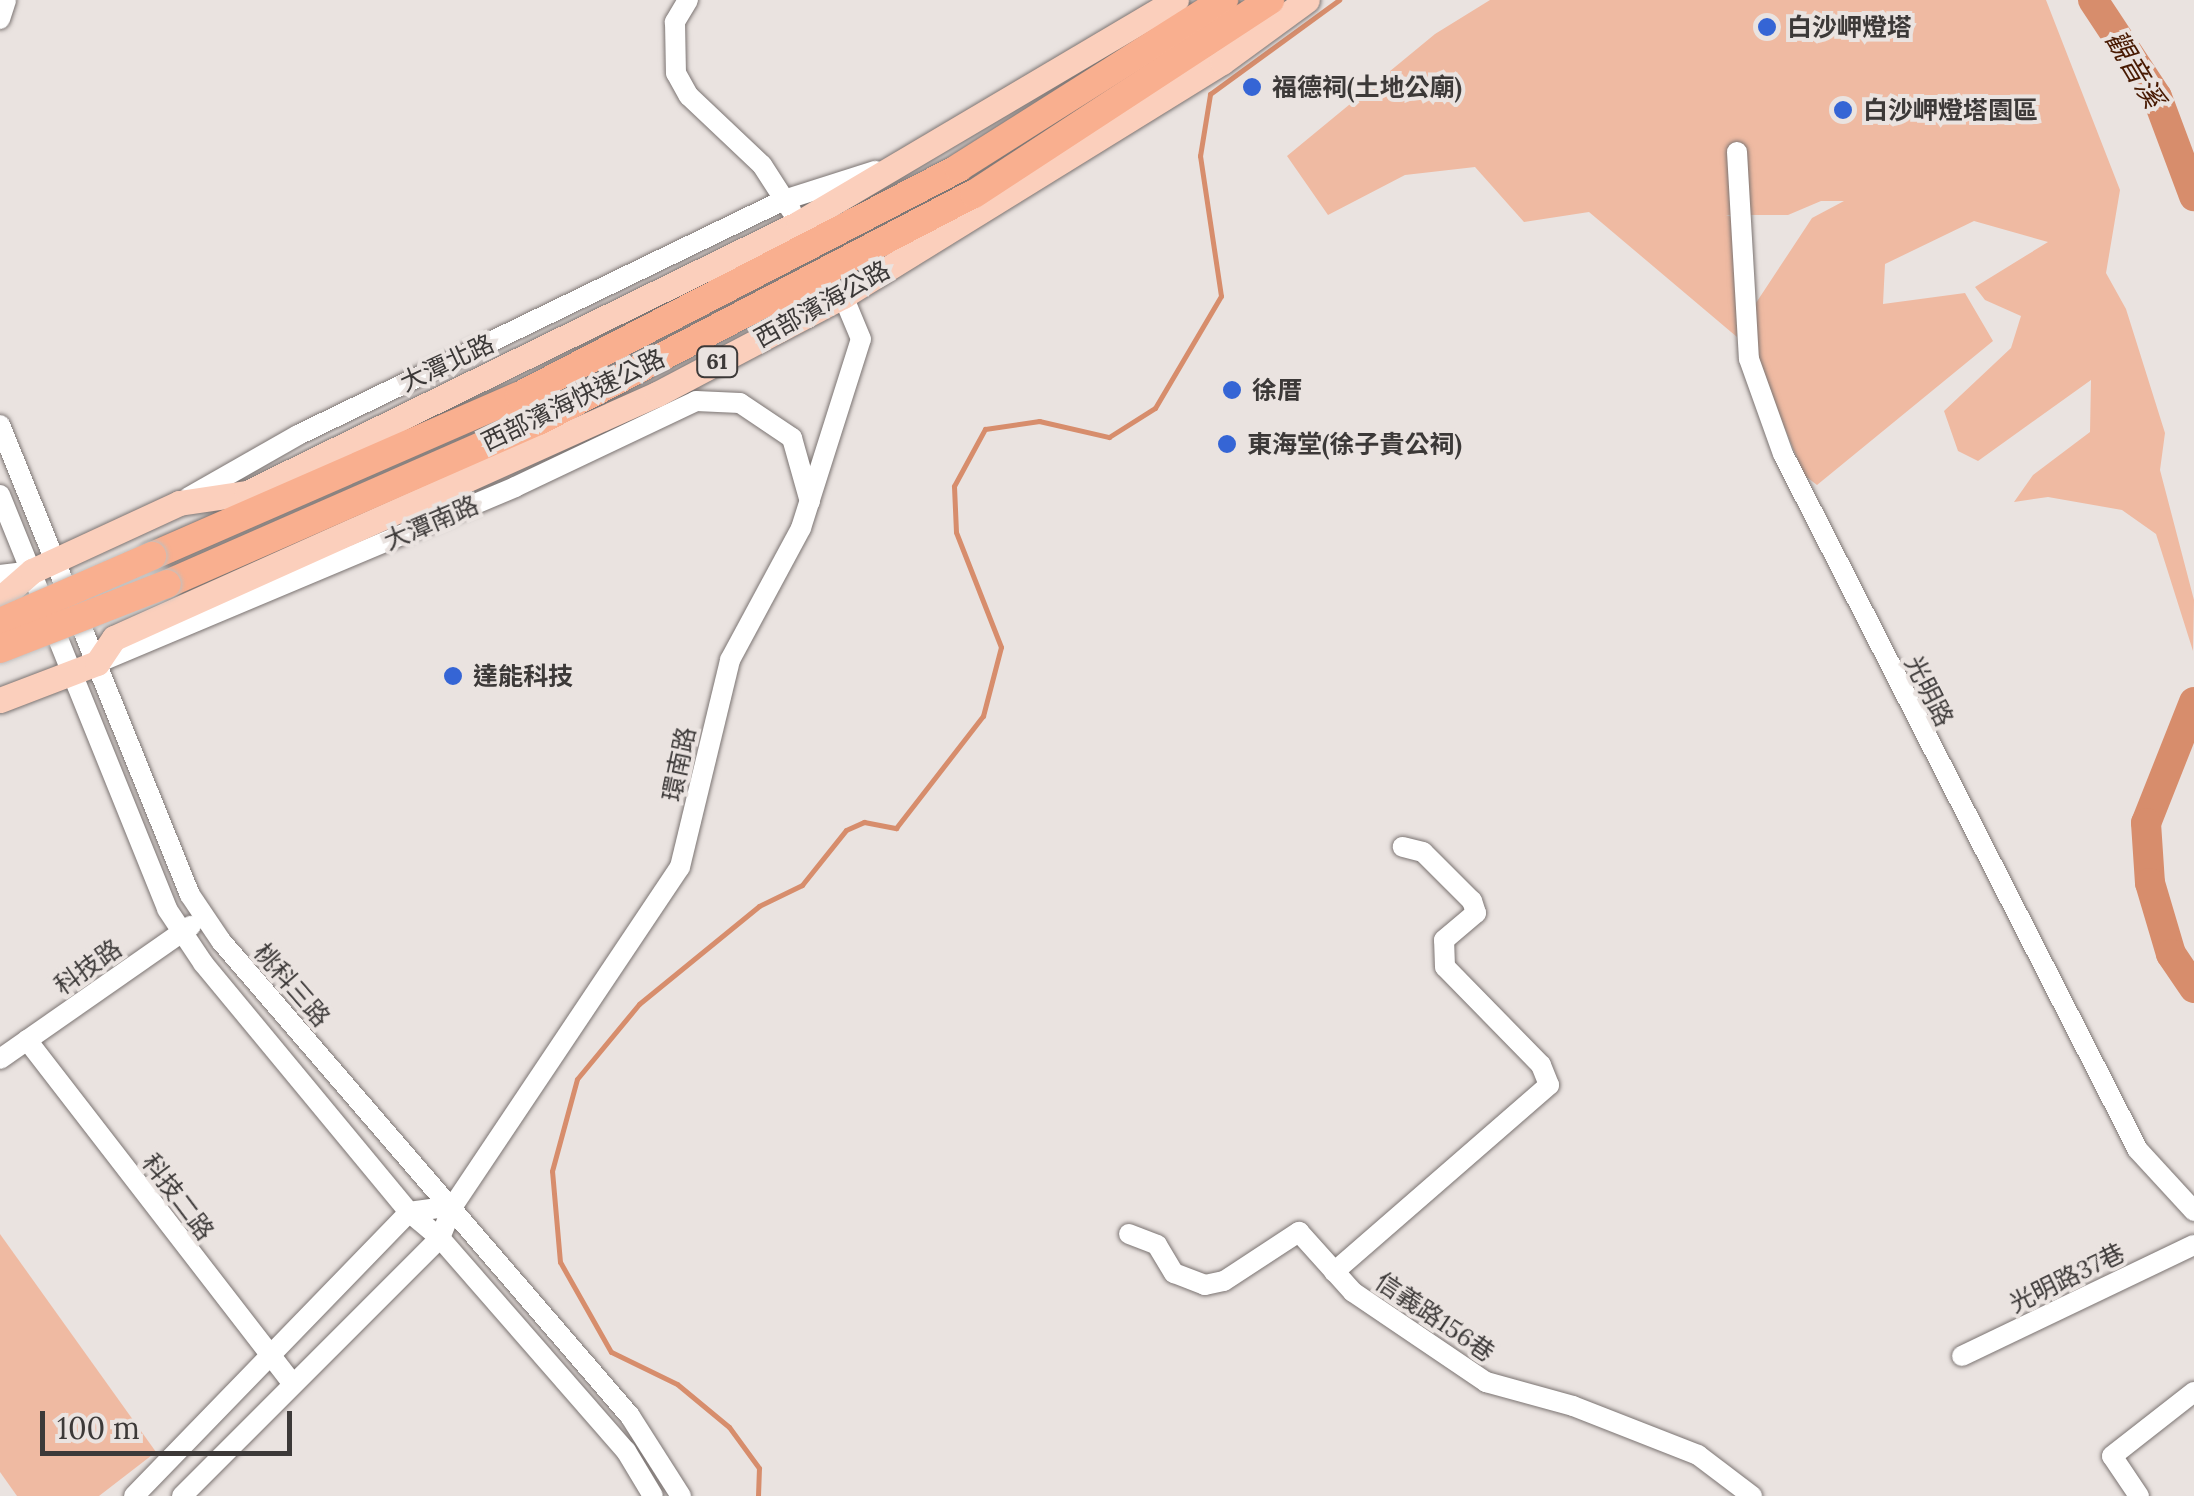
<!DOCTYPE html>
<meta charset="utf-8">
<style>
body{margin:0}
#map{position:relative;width:2194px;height:1496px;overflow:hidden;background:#eae3e0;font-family:Lora,"Noto Sans TC",serif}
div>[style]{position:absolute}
.green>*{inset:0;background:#efbaa2}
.stream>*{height:5px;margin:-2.5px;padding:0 2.5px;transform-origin:2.5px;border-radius:2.5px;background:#d78d6c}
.river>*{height:30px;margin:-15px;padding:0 15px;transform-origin:15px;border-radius:15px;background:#d78d6c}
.roads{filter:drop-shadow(0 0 2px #7b7472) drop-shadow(0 0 2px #7b7472)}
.minor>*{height:20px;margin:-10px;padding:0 10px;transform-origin:10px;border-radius:10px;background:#fff}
.major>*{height:25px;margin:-12.5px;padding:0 12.5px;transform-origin:12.5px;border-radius:12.5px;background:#fbcfbc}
.highway>*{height:28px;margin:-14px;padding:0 14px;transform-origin:14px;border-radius:14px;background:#f9af8f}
.bridges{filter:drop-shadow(0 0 2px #c1c0bf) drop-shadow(0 0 2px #c1c0bf)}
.highway-bridge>*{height:28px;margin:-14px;padding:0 14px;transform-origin:14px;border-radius:14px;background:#f9af8f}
.dots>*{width:28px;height:28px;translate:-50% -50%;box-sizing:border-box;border:5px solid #eae3e0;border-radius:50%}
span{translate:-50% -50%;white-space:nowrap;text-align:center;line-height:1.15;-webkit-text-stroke:8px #eae3e0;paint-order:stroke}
.shield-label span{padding:2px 8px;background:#eae3e0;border:2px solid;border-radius:8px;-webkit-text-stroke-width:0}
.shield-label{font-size:22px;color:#3c3938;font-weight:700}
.poi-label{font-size:25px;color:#3c3938;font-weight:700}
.left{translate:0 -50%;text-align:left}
.street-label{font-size:25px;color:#3c3938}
.water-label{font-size:28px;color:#481a02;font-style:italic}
.scale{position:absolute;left:40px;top:1411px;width:252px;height:45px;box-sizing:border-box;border:5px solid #3c3938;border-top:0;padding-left:12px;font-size:30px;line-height:35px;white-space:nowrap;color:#3c3938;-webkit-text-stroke:8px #eae3e0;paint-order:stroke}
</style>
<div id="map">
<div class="green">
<div style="clip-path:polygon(1490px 0,2046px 0,2120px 190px,2106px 273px,2126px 309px,2165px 433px,2160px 470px,2194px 600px,2193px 651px,2156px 534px,2122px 510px,2048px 497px,2014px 502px,2033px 475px,2090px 432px,2091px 380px,1978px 461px,1958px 451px,1944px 411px,2011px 348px,2021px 316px,1985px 300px,1975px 287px,2048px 242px,1974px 221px,1885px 264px,1883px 304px,1965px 293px,1993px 341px,1817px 485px,1804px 475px,1757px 360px,1754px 306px,1812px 218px,1844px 201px,1821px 201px,1788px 215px,1726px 215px,1736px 218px,1737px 337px,1589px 212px,1524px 222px,1475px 167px,1405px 175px,1328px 215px,1287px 156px,1435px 34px)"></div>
<div style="clip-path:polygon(0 1234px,156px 1452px,99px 1496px,17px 1496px,0 1472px)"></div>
</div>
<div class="stream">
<div style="left:758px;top:1496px;width:28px;rotate:-88deg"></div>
<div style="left:759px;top:1468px;width:51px;rotate:-126.2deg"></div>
<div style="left:729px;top:1427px;width:67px;rotate:-140.4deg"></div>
<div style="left:677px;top:1384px;width:73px;rotate:-154.1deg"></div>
<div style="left:611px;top:1352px;width:103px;rotate:-119.5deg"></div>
<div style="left:560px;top:1262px;width:91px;rotate:-95deg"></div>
<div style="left:552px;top:1171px;width:95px;rotate:-74.8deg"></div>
<div style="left:577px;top:1079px;width:97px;rotate:-50.4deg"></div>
<div style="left:639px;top:1004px;width:155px;rotate:-39.2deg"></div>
<div style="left:759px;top:906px;width:48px;rotate:-26deg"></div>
<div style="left:802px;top:885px;width:70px;rotate:-51.3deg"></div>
<div style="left:846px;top:830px;width:20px;rotate:-24deg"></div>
<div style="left:864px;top:822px;width:33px;rotate:11deg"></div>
<div style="left:896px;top:828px;width:142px;rotate:-52.2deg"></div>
<div style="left:983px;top:716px;width:71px;rotate:-75.4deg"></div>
<div style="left:1001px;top:647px;width:123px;rotate:-111.4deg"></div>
<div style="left:956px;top:532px;width:46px;rotate:-92.5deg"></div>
<div style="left:954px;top:486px;width:65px;rotate:-61.5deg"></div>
<div style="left:985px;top:429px;width:55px;rotate:-8.4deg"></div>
<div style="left:1039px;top:421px;width:72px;rotate:12.9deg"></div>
<div style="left:1109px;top:437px;width:54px;rotate:-32.2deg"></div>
<div style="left:1155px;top:408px;width:130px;rotate:-59.5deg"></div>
<div style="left:1221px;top:296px;width:142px;rotate:-98.5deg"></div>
<div style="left:1200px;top:156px;width:63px;rotate:-80.8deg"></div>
<div style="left:1210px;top:94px;width:160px;rotate:-36.1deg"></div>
</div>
<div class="river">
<div style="left:2093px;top:0;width:116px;rotate:56.6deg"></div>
<div style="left:2157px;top:97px;width:106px;rotate:69.5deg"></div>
<div style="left:2194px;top:702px;width:130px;rotate:111.6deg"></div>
<div style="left:2146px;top:823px;width:60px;rotate:86.2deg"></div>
<div style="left:2150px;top:883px;width:74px;rotate:73.5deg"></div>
<div style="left:2171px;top:954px;width:41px;rotate:55.9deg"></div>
</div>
<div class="roads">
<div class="minor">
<div style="left:688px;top:0;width:26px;rotate:121deg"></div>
<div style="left:675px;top:22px;width:51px;rotate:88.9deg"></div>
<div style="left:676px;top:73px;width:26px;rotate:61deg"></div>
<div style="left:689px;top:96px;width:100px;rotate:43.4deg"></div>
<div style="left:762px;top:165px;width:54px;rotate:57.2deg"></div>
<div style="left:0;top:19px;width:20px;rotate:-72deg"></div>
<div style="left:1737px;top:152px;width:207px;rotate:86.7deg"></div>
<div style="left:1749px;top:359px;width:101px;rotate:70.3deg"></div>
<div style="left:1783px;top:454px;width:781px;rotate:62.98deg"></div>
<div style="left:2138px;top:1150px;width:83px;rotate:47.4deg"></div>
<div style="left:0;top:425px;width:507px;rotate:67.99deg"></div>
<div style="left:190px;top:895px;width:55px;rotate:56deg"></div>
<div style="left:221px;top:941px;width:627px;rotate:49.27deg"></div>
<div style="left:630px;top:1416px;width:95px;rotate:57.5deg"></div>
<div style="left:0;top:495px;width:446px;rotate:68deg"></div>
<div style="left:167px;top:909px;width:65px;rotate:56.3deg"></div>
<div style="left:203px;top:963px;width:323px;rotate:50.4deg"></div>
<div style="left:409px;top:1212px;width:40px;rotate:40deg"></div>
<div style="left:440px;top:1238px;width:283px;rotate:48.9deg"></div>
<div style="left:626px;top:1451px;width:52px;rotate:59deg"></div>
<div style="left:189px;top:497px;width:125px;rotate:-29.6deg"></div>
<div style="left:298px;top:435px;width:540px;rotate:-25.81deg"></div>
<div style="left:784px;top:200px;width:96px;rotate:-17.7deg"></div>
<div style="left:0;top:575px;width:32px;rotate:-7deg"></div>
<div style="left:97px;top:663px;width:454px;rotate:-22.8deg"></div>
<div style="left:515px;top:487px;width:200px;rotate:-25.4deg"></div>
<div style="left:696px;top:401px;width:44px;rotate:2.6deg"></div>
<div style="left:740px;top:403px;width:63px;rotate:33.9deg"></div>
<div style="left:792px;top:438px;width:66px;rotate:74.3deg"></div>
<div style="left:27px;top:1040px;width:433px;rotate:52.3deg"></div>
<div style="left:0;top:1059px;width:233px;rotate:-34.9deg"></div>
<div style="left:1129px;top:1234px;width:30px;rotate:21deg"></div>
<div style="left:1157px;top:1245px;width:33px;rotate:59deg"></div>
<div style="left:1174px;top:1273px;width:33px;rotate:21deg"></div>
<div style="left:1205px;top:1285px;width:19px;rotate:-12deg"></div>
<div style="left:1224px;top:1281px;width:90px;rotate:-33.2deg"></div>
<div style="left:1299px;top:1232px;width:81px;rotate:48deg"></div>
<div style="left:1353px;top:1292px;width:161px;rotate:34.1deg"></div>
<div style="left:1486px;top:1382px;width:90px;rotate:15.4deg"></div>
<div style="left:1573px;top:1406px;width:134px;rotate:21.4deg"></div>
<div style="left:1698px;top:1455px;width:68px;rotate:37.2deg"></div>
<div style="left:1334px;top:1272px;width:285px;rotate:-41deg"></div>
<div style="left:1549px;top:1085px;width:22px;rotate:-112deg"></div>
<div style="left:1541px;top:1065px;width:137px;rotate:-134.4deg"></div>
<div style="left:1445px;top:967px;width:27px;rotate:-92deg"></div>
<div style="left:1444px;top:940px;width:42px;rotate:-40.2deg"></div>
<div style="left:1476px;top:913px;width:13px;rotate:-108deg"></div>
<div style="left:1472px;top:901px;width:69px;rotate:-135deg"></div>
<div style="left:1423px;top:852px;width:21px;rotate:-166deg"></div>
<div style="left:1962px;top:1356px;width:257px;rotate:-25.6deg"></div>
<div style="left:134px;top:1496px;width:395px;rotate:-45.9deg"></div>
<div style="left:409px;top:1212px;width:44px;rotate:-7.8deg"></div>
<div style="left:182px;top:1496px;width:365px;rotate:-45deg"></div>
<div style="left:440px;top:1238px;width:35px;rotate:-68deg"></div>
<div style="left:453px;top:1206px;width:408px;rotate:-56.2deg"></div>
<div style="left:680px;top:867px;width:213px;rotate:-76.4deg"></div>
<div style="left:730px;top:660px;width:150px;rotate:-61.7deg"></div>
<div style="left:801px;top:528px;width:198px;rotate:-72.4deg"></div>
<div style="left:861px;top:339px;width:47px;rotate:-112.7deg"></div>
<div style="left:2139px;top:1496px;width:48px;rotate:-124deg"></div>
<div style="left:2112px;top:1456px;width:104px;rotate:-38deg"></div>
</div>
<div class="major">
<div style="left:0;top:599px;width:43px;rotate:-41.2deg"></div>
<div style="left:32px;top:571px;width:162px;rotate:-24.8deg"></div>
<div style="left:179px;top:503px;width:69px;rotate:-8.4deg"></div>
<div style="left:247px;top:493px;width:614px;rotate:-26.06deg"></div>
<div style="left:799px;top:223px;width:438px;rotate:-30.6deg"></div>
<div style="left:0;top:700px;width:104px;rotate:-20.9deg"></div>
<div style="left:97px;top:663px;width:30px;rotate:-56deg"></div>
<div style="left:114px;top:638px;width:595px;rotate:-24.2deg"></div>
<div style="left:657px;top:394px;width:210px;rotate:-27.8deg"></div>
<div style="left:843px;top:296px;width:445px;rotate:-31.7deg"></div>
<div style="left:1222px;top:62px;width:105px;rotate:-36.1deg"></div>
</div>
<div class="highway">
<div style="left:152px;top:556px;width:400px;rotate:-23.6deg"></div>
<div style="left:519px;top:396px;width:495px;rotate:-27.4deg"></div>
<div style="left:958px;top:168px;width:315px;rotate:-32.3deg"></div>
<div style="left:167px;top:584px;width:406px;rotate:-23.7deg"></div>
<div style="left:539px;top:421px;width:491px;rotate:-27.6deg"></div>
<div style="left:974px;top:194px;width:354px;rotate:-33.2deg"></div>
</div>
</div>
<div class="bridges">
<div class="highway-bridge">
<div style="left:0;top:622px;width:166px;rotate:-23.5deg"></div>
<div style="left:0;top:649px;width:179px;rotate:-21.3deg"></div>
</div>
</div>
<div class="dots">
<div style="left:1767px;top:27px;background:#3565d5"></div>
<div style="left:1252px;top:87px;background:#3565d5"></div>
<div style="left:1843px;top:110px;background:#3565d5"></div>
<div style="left:1232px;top:390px;background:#3565d5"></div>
<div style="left:1227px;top:444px;background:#3565d5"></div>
<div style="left:453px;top:676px;background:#3565d5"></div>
</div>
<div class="shield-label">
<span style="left:717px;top:362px">61</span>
</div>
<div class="poi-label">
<span class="left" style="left:1787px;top:27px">白沙岬燈塔</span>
<span class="left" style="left:1272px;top:87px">福德祠(土地公廟)</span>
<span class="left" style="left:1863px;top:110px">白沙岬燈塔園區</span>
<span class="left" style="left:1252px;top:390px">徐厝</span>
<span class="left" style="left:1247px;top:444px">東海堂(徐子貴公祠)</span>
<span class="left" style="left:473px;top:676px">達能科技</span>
</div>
<div class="street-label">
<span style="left:822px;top:304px;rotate:-29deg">西部濱海公路</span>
<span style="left:447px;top:363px;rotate:-25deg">大潭北路</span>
<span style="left:573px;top:400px;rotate:-26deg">西部濱海快速公路</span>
<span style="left:431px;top:523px;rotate:-23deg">大潭南路</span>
<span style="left:1929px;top:691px;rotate:63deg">光明路</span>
<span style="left:679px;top:764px;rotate:-78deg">環南路</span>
<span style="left:88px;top:967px;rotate:-35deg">科技路</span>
<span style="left:292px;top:985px;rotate:49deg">桃科三路</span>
<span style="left:178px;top:1197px;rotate:53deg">科技二路</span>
<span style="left:2067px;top:1278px;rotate:-26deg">光明路37巷</span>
<span style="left:1435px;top:1317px;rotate:34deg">信義路156巷</span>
</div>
<div class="water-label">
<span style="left:2135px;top:69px;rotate:59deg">觀音溪</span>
</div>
<div class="scale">100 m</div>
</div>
